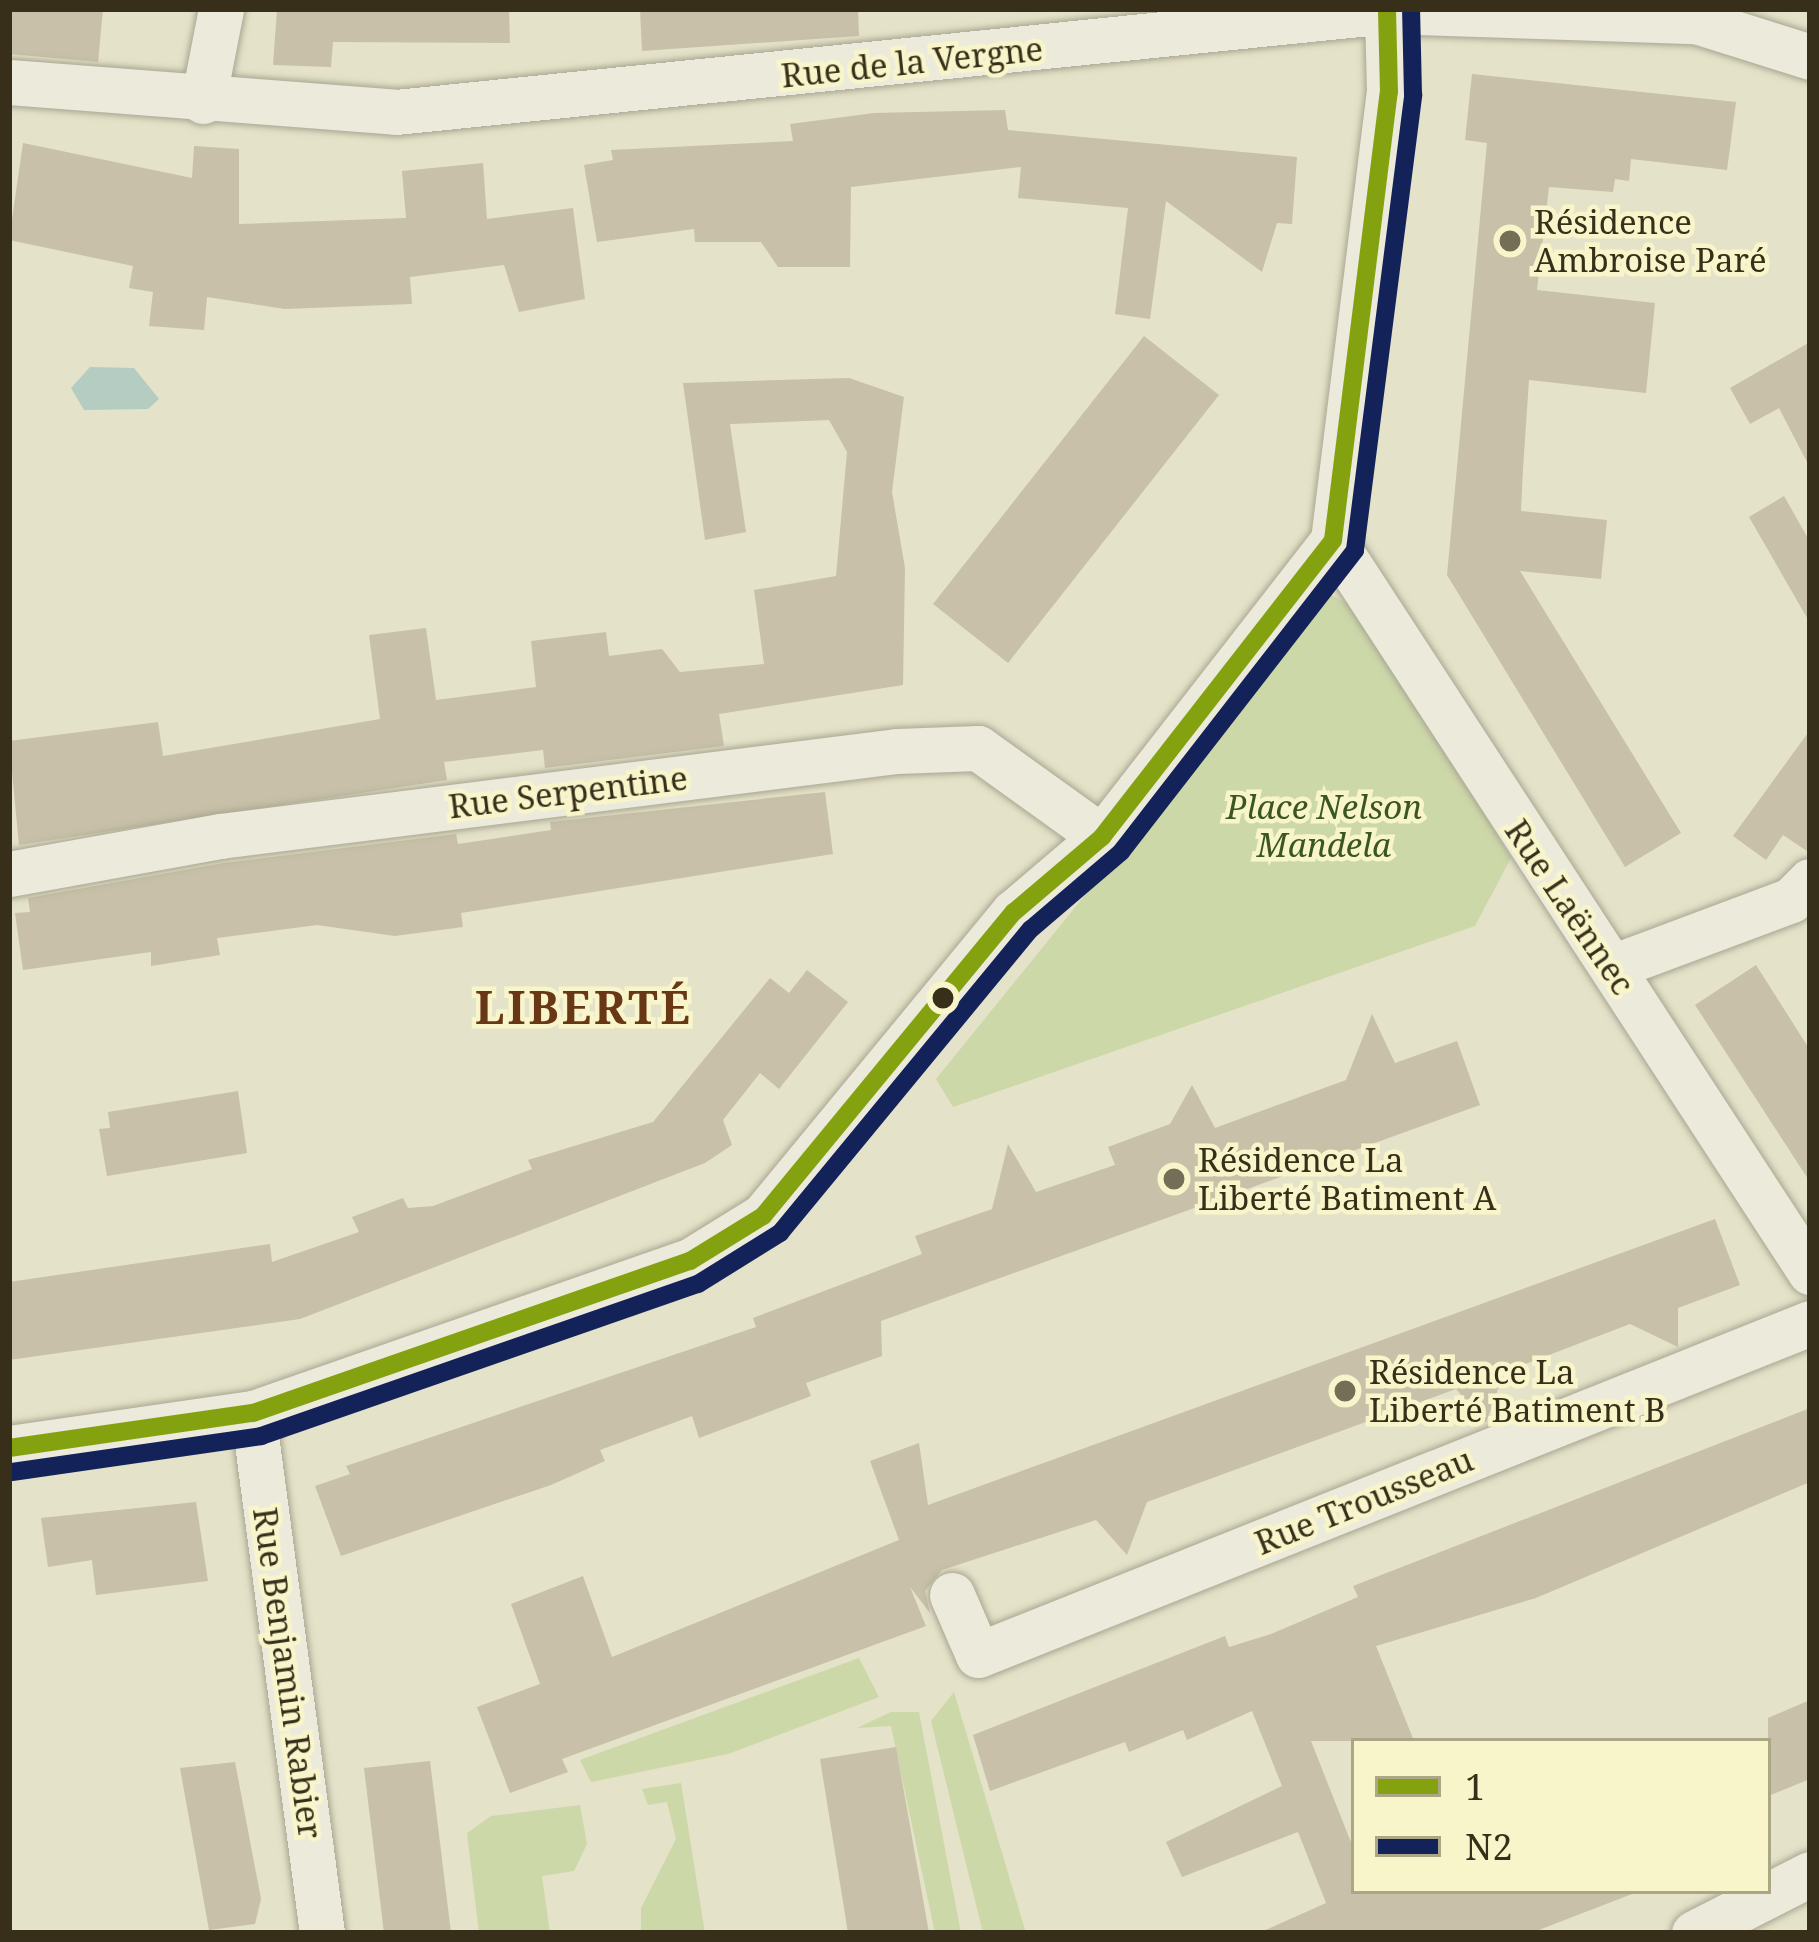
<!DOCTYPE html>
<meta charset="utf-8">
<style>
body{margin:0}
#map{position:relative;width:1819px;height:1942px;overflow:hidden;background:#e4e2c8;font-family:"Noto Serif",serif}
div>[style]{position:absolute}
.green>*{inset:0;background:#cdd8a9}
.water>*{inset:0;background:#b4ccc2}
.building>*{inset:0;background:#c8c0a8}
.roads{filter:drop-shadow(0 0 3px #a9a692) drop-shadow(0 0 3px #a9a692)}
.street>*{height:45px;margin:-22.5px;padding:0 22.5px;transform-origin:22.5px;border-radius:22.5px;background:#eceadb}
.bus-1>*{height:18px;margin:-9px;padding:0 9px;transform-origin:9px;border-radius:9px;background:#84a210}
.bus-2>*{height:18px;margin:-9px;padding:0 9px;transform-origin:9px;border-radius:9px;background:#132258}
.dots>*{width:33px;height:33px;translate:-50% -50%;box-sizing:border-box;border:6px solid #f8f5cb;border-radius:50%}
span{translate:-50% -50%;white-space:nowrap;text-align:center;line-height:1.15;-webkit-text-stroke:9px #f8f5cb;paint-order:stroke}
.street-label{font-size:33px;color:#382f1a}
.poi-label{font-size:33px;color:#382f1a}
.left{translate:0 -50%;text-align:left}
.park-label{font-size:33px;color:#3c561f;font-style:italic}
.district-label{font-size:45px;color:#683816;font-weight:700;letter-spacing:3px}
.frame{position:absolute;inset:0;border:12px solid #382f1a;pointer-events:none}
.legend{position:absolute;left:1351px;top:1738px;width:420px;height:156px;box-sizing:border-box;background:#f8f5cb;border:3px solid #aba684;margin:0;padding:15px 21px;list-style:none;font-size:36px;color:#382f1a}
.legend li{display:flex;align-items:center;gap:24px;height:60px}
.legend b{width:60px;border:3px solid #aba684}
</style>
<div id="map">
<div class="green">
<div style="clip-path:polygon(1329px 594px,1364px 611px,1511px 858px,1475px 926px,953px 1107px,936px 1079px)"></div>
<div style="clip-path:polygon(859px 1658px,879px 1697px,728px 1754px,591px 1782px,580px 1760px)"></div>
<div style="clip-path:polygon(954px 1692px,1026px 1933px,983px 1933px,931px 1721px)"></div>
<div style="clip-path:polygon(891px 1712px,919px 1712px,961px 1933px,935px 1933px,891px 1726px,857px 1728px)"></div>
<div style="clip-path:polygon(681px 1783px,705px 1933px,641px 1933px,641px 1908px,676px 1839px,667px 1802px,648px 1805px,642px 1789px)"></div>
<div style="clip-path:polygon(580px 1805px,587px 1844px,574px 1871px,542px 1876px,550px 1933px,479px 1933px,467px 1833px,491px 1816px)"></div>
</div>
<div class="water">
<div style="clip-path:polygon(90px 367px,134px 368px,159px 399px,148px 409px,84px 410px,71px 388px)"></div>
</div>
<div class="building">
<div style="clip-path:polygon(9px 9px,103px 9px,98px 62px,9px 54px)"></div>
<div style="clip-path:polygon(277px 9px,509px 9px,510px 43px,333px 42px,331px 67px,273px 65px)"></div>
<div style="clip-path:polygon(640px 9px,858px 9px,859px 36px,642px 51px)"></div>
<div style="clip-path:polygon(1472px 74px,1736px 102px,1727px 170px,1631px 159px,1629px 181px,1615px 179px,1613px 192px,1549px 187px,1537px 290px,1655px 303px,1646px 393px,1529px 380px,1523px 469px,1521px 511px,1607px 520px,1601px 579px,1520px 571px,1681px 833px,1625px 867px,1447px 575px,1487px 143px,1465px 140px)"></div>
<div style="clip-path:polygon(1005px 110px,1008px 130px,1297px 157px,1292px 224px,1277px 223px,1262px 272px,1166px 201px,1150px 319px,1115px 314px,1128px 208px,1018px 198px,1021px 167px,851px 187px,850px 267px,778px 267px,761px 242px,695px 242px,694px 229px,597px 242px,584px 165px,613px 160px,611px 150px,793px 141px,790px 124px,874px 113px)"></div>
<div style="clip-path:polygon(23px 143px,192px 178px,194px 146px,239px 149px,239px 224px,406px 218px,402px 171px,483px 163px,487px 219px,573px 208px,585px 299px,519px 312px,504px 265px,410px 277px,412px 304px,285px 309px,207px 297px,204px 330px,149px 326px,153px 292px,129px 288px,133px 266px,9px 240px)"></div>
<div style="clip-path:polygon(1144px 336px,1219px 395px,1008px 663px,933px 604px)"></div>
<div style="clip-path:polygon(1810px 342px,1810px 468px,1779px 408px,1750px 424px,1730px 388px)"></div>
<div style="clip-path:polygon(849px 378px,904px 397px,892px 492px,905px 568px,903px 685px,719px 714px,724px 746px,545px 768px,543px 750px,444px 762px,447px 780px,19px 845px,9px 741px,158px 722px,163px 756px,380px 719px,369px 635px,426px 628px,436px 700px,536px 687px,531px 641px,606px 632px,609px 656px,662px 649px,680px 672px,764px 664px,754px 590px,836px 576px,847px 452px,829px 420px,730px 424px,746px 532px,705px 540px,683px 383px)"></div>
<div style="clip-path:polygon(1784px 496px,1810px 542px,1810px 623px,1749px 517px)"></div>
<div style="clip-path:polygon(1810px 730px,1810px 853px,1783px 835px,1766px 860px,1733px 836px)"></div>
<div style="clip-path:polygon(825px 792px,833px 854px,461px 913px,463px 927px,395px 936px,317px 925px,217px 938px,220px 955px,151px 966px,151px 952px,23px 970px,15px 913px,30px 912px,28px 898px,224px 863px,456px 834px,458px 844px,551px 830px,550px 822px)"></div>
<div style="clip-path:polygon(1756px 965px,1810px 1050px,1810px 1182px,1695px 1005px)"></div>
<div style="clip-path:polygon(807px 970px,848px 1002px,779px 1089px,760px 1073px,723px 1120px,732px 1145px,705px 1163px,300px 1319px,9px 1360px,9px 1282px,270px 1244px,272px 1262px,359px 1232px,352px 1217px,403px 1198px,408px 1208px,433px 1206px,532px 1169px,528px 1160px,653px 1122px,770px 978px,789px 993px)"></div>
<div style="clip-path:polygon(1372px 1014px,1395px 1063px,1457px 1041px,1480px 1105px,881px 1321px,882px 1356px,806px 1383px,811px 1396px,699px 1438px,692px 1416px,600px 1450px,605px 1461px,551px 1485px,341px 1556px,315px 1486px,350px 1474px,346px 1466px,756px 1327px,753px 1318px,922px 1254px,915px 1236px,992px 1209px,1008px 1144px,1036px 1192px,1115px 1165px,1108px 1147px,1170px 1124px,1192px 1085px,1215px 1128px,1346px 1080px)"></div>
<div style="clip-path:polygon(238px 1091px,247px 1153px,107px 1176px,99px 1129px,110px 1128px,108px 1112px)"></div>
<div style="clip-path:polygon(1715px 1219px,1740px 1285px,1678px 1308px,1678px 1347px,1630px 1324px,1504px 1372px,1486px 1423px,1456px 1389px,1147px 1502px,1127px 1555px,1096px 1520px,942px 1570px,925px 1591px,930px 1613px,910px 1587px,926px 1626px,562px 1759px,568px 1772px,510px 1793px,477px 1707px,540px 1684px,511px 1604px,583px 1576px,612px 1657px,899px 1540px,870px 1461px,919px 1443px,928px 1505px)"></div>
<div style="clip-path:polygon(1810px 1408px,1810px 1482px,1536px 1598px,1376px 1646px,1414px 1741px,1311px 1741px,1354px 1850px,1354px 1891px,1632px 1894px,1531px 1933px,1259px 1933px,1326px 1903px,1298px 1832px,1182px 1877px,1166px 1842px,1282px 1786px,1252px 1711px,1187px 1740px,1183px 1730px,1129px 1752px,1125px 1742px,990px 1791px,973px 1735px,1225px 1636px,1229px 1647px,1271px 1634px,1358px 1597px,1353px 1586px)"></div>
<div style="clip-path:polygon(196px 1502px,208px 1581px,96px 1595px,92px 1560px,48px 1567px,41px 1518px)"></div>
<div style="clip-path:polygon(1810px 1700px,1810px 1779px,1768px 1796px,1768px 1718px)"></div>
<div style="clip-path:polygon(896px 1747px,929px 1933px,848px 1933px,820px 1759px)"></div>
<div style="clip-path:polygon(430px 1761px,451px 1933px,384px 1933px,364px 1768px)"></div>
<div style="clip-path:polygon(235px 1762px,261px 1899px,255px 1924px,209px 1930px,180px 1768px)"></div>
</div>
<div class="roads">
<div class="street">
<div style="left:9px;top:82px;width:388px;rotate:4.4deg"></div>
<div style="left:396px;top:112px;width:997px;rotate:-5.81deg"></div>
<div style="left:1388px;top:11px;width:308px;rotate:1.9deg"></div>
<div style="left:1696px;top:21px;width:120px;rotate:17.5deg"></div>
<div style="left:203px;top:101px;width:94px;rotate:-78.9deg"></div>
<div style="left:1333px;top:540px;width:874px;rotate:56.91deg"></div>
<div style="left:9px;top:874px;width:214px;rotate:-10.2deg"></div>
<div style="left:220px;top:836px;width:682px;rotate:-7.16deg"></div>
<div style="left:897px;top:751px;width:81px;rotate:-2.1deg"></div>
<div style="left:978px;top:748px;width:153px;rotate:35.7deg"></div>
<div style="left:1612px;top:967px;width:191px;rotate:-20.5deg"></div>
<div style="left:1791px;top:900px;width:27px;rotate:-45deg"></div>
<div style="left:253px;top:1413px;width:525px;rotate:82.44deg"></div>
<div style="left:9px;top:1448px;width:246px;rotate:-8.2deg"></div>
<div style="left:253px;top:1413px;width:463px;rotate:-19.2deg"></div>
<div style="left:690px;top:1261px;width:86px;rotate:-31.7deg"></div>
<div style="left:763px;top:1216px;width:394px;rotate:-50.5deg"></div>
<div style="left:1014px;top:912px;width:116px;rotate:-40.4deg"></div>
<div style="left:1102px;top:837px;width:376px;rotate:-52.1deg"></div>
<div style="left:1333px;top:540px;width:451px;rotate:-82.9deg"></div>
<div style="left:1389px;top:92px;width:83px;rotate:-91.4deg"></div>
<div style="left:952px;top:1595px;width:65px;rotate:66.6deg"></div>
<div style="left:978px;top:1655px;width:896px;rotate:-21.75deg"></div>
<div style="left:1694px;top:1933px;width:130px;rotate:-27deg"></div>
</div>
</div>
<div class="bus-1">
<div style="left:9px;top:1448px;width:246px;rotate:-8.2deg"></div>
<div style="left:253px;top:1413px;width:463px;rotate:-19.2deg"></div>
<div style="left:690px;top:1261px;width:86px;rotate:-31.7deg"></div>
<div style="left:763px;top:1216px;width:394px;rotate:-50.5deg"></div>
<div style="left:1014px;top:912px;width:116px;rotate:-40.4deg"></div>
<div style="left:1102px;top:837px;width:376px;rotate:-52.1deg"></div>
<div style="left:1333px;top:540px;width:451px;rotate:-82.9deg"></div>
<div style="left:1389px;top:92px;width:83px;rotate:-91.4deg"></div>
</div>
<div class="bus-2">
<div style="left:12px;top:1472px;width:252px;rotate:-8.2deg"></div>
<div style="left:261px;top:1436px;width:463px;rotate:-19.2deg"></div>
<div style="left:698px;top:1284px;width:97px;rotate:-31.9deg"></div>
<div style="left:780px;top:1233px;width:394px;rotate:-50.5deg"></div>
<div style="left:1031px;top:929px;width:118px;rotate:-40.5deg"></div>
<div style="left:1121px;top:852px;width:382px;rotate:-52.2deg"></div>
<div style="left:1355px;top:550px;width:459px;rotate:-82.7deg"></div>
<div style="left:1413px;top:95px;width:86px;rotate:-91.3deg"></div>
</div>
<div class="dots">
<div style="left:1510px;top:241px;background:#746e57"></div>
<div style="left:943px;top:998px;background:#382f1a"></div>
<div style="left:1174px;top:1179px;background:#746e57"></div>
<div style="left:1345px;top:1391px;background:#746e57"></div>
</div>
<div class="street-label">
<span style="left:912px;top:62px;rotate:-6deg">Rue de la Vergne</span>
<span style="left:568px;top:792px;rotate:-7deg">Rue Serpentine</span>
<span style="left:1570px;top:907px;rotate:56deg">Rue Laënnec</span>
<span style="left:1364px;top:1501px;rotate:-22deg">Rue Trousseau</span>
<span style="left:288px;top:1673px;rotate:82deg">Rue Benjamin Rabier</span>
</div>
<div class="poi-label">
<span class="left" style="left:1534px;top:241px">Résidence<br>Ambroise Paré</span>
<span class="left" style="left:1198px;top:1179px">Résidence La<br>Liberté Batiment A</span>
<span class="left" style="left:1369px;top:1391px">Résidence La<br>Liberté Batiment B</span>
</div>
<div class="park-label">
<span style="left:1324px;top:826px">Place Nelson<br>Mandela</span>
</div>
<div class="district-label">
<span style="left:584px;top:1007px">LIBERTÉ</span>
</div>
<div class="frame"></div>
<ul class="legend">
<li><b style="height:15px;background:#84a210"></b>1</li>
<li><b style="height:15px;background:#132258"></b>N2</li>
</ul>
</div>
